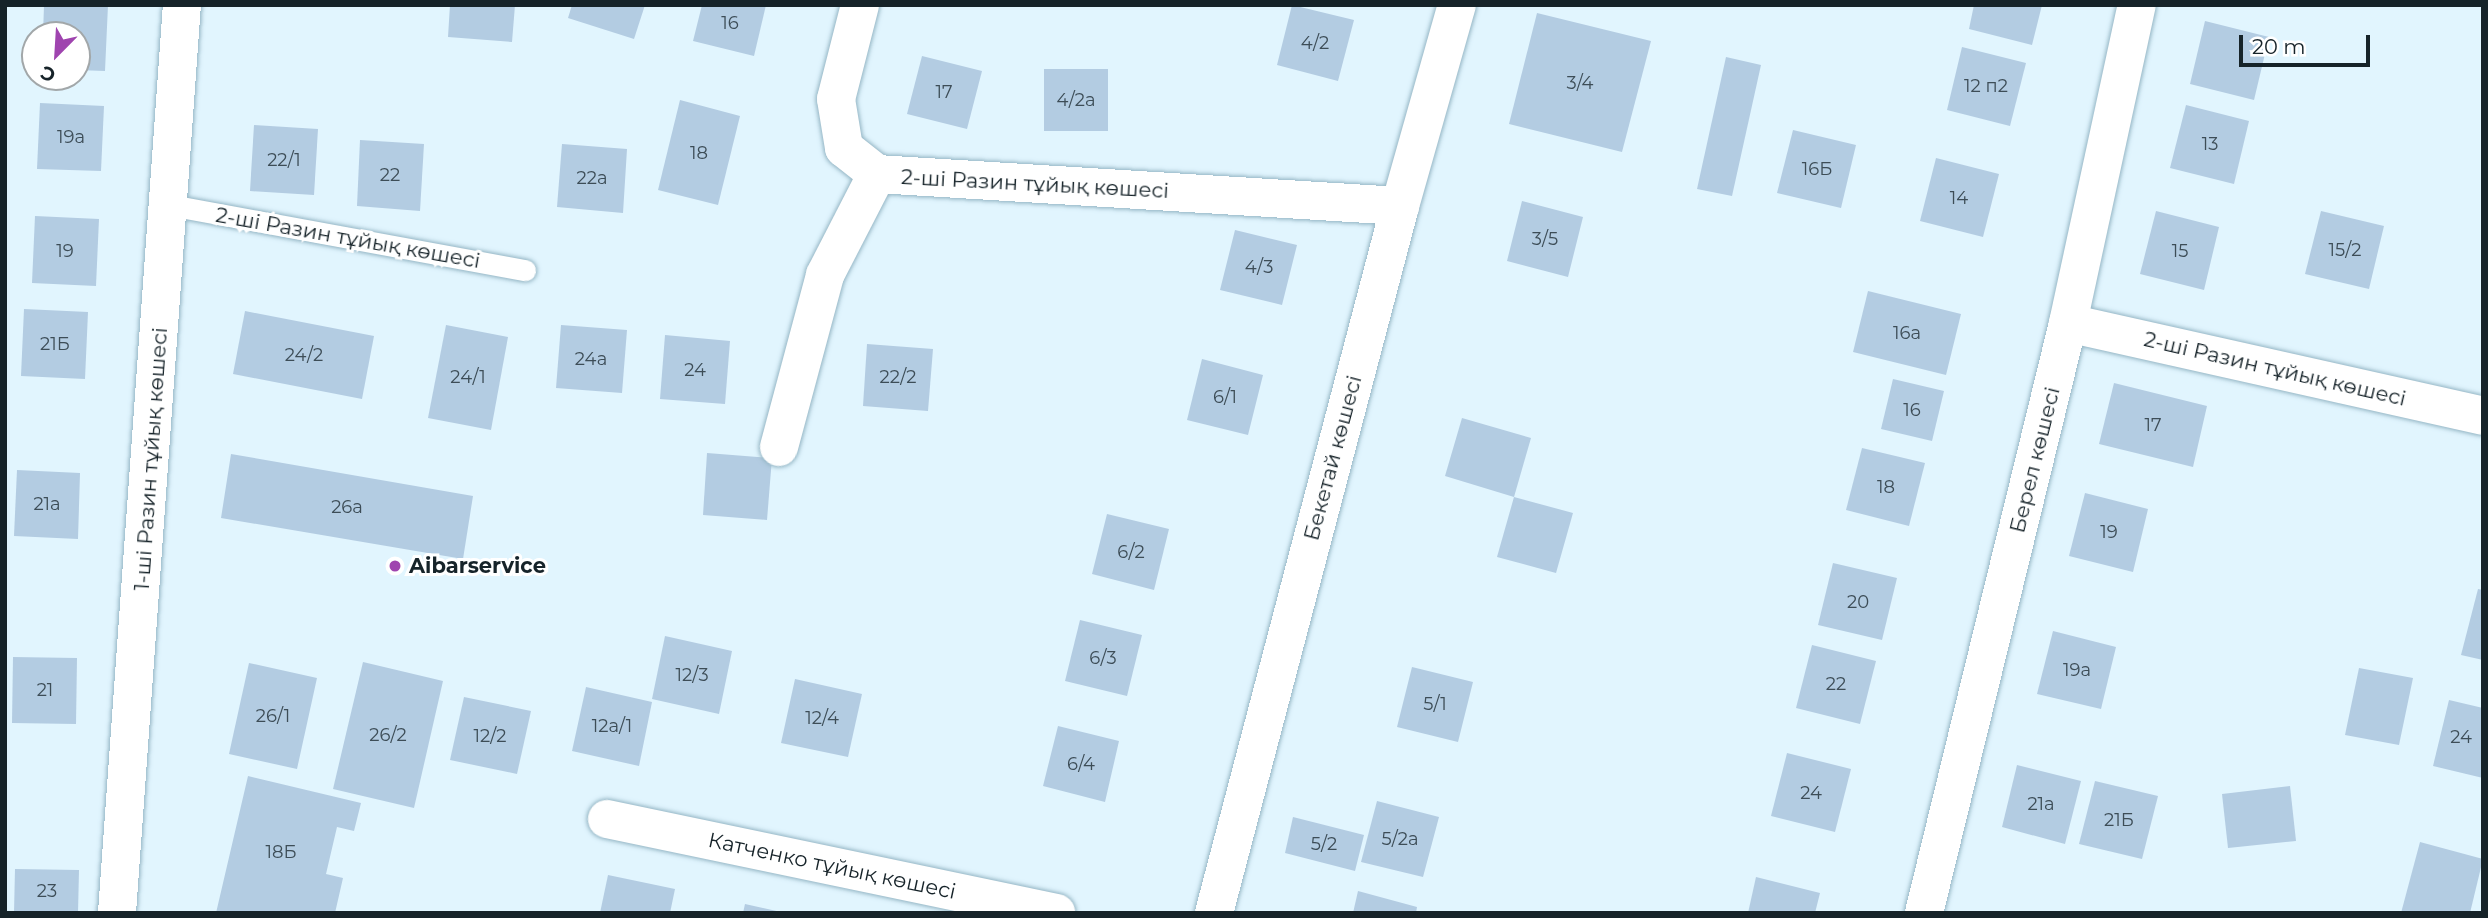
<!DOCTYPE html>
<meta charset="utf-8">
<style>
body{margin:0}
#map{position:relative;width:2488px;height:918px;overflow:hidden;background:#e1f5fe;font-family:Montserrat,sans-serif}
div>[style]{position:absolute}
.building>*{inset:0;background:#b3cce2}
.roads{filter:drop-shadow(0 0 2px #95b6c5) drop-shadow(0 0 2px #95b6c5)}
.service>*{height:21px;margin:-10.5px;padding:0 10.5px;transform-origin:10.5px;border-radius:10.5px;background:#fff}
.minor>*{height:38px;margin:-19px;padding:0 19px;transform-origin:19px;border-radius:19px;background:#fff}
.tertiary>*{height:38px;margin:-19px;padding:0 19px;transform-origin:19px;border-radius:19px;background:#fff}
.dots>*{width:19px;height:19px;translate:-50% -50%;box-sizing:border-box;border:4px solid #fff;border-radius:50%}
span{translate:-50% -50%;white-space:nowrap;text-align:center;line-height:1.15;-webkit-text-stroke:6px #fff;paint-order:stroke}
.number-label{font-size:18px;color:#3d4d57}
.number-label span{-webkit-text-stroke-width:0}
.street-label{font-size:21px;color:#162329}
.poi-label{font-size:21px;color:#162329;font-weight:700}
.left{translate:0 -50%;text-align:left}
.frame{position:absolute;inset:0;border:7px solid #162329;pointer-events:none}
.north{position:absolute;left:21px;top:21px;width:70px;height:70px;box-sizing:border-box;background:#fff;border:2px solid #a2a7a9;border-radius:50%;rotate:204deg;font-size:19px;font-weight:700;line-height:28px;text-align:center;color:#162329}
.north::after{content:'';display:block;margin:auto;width:24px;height:32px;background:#9f44af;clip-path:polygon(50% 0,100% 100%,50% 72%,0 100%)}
.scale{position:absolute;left:2239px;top:35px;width:131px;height:32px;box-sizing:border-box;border:4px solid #162329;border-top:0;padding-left:9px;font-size:21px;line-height:24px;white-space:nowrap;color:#162329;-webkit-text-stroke:5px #fff;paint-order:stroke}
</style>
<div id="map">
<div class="building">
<div style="clip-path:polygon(44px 5px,108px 5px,105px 71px,77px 70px,77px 35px,43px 35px)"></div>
<div style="clip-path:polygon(450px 5px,515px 5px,512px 42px,448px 37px)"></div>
<div style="clip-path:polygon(572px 5px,645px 5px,634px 39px,568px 18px)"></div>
<div style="clip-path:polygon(702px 5px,766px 5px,754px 56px,693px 41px)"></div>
<div style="clip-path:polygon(1292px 5px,1354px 20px,1338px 81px,1277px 65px)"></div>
<div style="clip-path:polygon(1974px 5px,2042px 5px,2032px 45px,1969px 29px)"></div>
<div style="clip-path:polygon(1537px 13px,1651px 41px,1622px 152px,1509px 124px)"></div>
<div style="clip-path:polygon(2205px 21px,2269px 37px,2254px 100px,2190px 84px)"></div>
<div style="clip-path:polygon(1962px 47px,2026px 63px,2010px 126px,1947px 110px)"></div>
<div style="clip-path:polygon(922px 56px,982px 71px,967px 129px,907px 114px)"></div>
<div style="clip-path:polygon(1726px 57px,1761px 65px,1732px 196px,1697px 189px)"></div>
<div style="clip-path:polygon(1044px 69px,1108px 69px,1108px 131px,1044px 131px)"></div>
<div style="clip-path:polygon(680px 100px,740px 116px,718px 205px,658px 190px)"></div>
<div style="clip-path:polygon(40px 103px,104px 106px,101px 171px,37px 169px)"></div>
<div style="clip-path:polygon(2186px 105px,2249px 121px,2234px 184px,2170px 168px)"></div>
<div style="clip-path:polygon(254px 125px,318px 129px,314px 195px,250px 191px)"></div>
<div style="clip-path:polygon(1793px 130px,1856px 145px,1841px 208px,1777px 193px)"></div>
<div style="clip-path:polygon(360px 140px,424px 144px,420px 211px,357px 206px)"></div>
<div style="clip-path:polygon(562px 144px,627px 149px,623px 213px,557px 207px)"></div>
<div style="clip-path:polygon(1936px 158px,1999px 174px,1983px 237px,1920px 221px)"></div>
<div style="clip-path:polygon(1522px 201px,1583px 217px,1568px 277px,1507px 261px)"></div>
<div style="clip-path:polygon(2156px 211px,2219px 227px,2204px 290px,2140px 274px)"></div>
<div style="clip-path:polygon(2321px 211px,2384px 226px,2369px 289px,2305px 274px)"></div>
<div style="clip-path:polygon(35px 216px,99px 219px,96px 286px,32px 283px)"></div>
<div style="clip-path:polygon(1235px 230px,1297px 245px,1282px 305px,1220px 290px)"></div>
<div style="clip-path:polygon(1868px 291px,1961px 314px,1946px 375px,1853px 352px)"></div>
<div style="clip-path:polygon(24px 309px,88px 312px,85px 379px,21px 376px)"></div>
<div style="clip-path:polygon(245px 311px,374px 336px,362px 399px,233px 374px)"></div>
<div style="clip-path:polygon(446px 325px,508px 337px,491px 430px,428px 418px)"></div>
<div style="clip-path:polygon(561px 325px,627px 330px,622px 393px,556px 388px)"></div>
<div style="clip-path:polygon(665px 335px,730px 341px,725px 404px,660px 399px)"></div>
<div style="clip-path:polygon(867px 344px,933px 349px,928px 411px,863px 406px)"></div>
<div style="clip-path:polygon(1202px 359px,1263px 375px,1248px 435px,1187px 420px)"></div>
<div style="clip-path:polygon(1893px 379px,1944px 391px,1932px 441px,1881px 429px)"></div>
<div style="clip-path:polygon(2114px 383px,2207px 406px,2193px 467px,2099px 444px)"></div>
<div style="clip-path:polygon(1462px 418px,1531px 438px,1514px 497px,1445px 476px)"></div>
<div style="clip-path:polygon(1862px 448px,1925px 463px,1909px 526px,1846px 510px)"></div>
<div style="clip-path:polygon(707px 453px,772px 458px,767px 520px,703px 515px)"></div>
<div style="clip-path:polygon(231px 454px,473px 496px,463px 559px,221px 518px)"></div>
<div style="clip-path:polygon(17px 470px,80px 473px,78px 539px,14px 536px)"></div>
<div style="clip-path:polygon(2085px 493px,2148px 509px,2133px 572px,2069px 556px)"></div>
<div style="clip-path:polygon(1514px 497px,1573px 513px,1556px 573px,1497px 557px)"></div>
<div style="clip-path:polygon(1107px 514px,1169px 529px,1154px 590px,1092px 574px)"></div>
<div style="clip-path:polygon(1833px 563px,1897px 578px,1882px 640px,1818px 625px)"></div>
<div style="clip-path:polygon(2478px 589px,2483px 590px,2483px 660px,2461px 655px)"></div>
<div style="clip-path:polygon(1080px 620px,1142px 635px,1127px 696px,1065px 681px)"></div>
<div style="clip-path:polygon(2053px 631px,2116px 647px,2101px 709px,2037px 694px)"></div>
<div style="clip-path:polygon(665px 636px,732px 651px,719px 714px,652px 699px)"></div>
<div style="clip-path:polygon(1812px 645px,1876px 661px,1860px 724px,1796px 708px)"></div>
<div style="clip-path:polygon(13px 657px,77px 658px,76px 724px,12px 723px)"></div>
<div style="clip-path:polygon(363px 662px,443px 681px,414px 808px,333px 789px)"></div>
<div style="clip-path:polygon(249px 663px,317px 678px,297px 769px,229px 754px)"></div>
<div style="clip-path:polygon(1412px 667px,1473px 682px,1458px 742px,1397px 727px)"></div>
<div style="clip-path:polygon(2359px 668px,2413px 678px,2399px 745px,2345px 735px)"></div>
<div style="clip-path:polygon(795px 679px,862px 694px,848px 757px,781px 743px)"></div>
<div style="clip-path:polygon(586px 687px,652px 702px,639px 766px,572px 751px)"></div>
<div style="clip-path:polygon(464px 697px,531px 711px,517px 774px,450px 760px)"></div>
<div style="clip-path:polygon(2449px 700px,2483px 708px,2483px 778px,2433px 766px)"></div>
<div style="clip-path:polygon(1058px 726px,1119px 741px,1105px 802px,1043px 786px)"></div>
<div style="clip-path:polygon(1787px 753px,1851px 769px,1835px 832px,1771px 816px)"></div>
<div style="clip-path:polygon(2017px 765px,2081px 781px,2065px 844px,2002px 827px)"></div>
<div style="clip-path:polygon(248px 776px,361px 803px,354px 831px,337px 827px,326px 874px,343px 878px,335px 913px,216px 913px)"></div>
<div style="clip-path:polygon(2095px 781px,2158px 796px,2142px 859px,2079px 844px)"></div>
<div style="clip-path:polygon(2290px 786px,2296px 841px,2228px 848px,2222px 794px)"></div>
<div style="clip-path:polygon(1377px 801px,1439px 817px,1423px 877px,1361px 862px)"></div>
<div style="clip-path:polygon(1293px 817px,1364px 835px,1355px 871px,1285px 853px)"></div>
<div style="clip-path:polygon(2420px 842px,2483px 859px,2470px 913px,2401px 913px)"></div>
<div style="clip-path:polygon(15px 869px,79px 870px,78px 913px,14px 913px)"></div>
<div style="clip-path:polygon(608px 875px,675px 889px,670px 913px,600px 913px)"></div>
<div style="clip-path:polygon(1756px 877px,1820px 893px,1815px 913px,1748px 913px)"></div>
<div style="clip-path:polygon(1358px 891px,1417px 907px,1416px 913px,1353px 913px)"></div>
<div style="clip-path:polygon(745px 904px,781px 912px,781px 913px,743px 913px)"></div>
</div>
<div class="roads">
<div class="service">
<div style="left:170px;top:205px;width:361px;rotate:10.4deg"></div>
</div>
<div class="minor">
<div style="left:860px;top:5px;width:97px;rotate:104.3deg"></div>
<div style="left:836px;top:99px;width:50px;rotate:80.7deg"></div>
<div style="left:844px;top:148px;width:42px;rotate:38.2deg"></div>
<div style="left:2068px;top:323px;width:425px;rotate:12.6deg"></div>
<div style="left:779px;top:447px;width:178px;rotate:-75deg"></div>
<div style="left:825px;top:275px;width:114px;rotate:-62.8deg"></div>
<div style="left:877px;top:174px;width:524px;rotate:3.5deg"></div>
<div style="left:607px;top:819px;width:459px;rotate:11.8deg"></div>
<div style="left:117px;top:913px;width:910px;rotate:-85.91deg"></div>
<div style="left:1924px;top:913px;width:607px;rotate:-76.28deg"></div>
<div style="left:2068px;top:323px;width:325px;rotate:-77.8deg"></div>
</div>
<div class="tertiary">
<div style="left:1214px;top:913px;width:731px;rotate:-75.26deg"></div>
<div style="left:1400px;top:206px;width:209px;rotate:-74.2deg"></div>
</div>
</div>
<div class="dots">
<div style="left:395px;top:566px;background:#9f44af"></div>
</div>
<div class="number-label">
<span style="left:730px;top:23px">16</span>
<span style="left:1315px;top:43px">4/2</span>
<span style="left:1580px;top:83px">3/4</span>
<span style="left:1986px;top:86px">12 п2</span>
<span style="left:944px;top:92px">17</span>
<span style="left:1076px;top:100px">4/2а</span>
<span style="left:71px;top:137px">19а</span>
<span style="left:2210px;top:144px">13</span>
<span style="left:699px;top:153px">18</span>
<span style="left:284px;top:160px">22/1</span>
<span style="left:1817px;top:169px">16Б</span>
<span style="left:390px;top:175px">22</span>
<span style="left:592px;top:178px">22а</span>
<span style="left:1959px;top:198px">14</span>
<span style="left:1545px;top:239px">3/5</span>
<span style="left:2345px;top:250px">15/2</span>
<span style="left:65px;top:251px">19</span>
<span style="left:2180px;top:251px">15</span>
<span style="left:1259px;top:267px">4/3</span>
<span style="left:1907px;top:333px">16а</span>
<span style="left:55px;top:344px">21Б</span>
<span style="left:304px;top:355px">24/2</span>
<span style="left:591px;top:359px">24а</span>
<span style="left:695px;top:370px">24</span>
<span style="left:468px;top:377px">24/1</span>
<span style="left:898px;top:377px">22/2</span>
<span style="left:1225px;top:397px">6/1</span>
<span style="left:1912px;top:410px">16</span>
<span style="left:2153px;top:425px">17</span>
<span style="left:1886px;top:487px">18</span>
<span style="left:47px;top:504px">21а</span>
<span style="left:347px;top:507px">26а</span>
<span style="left:2109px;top:532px">19</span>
<span style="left:1131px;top:552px">6/2</span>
<span style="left:1858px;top:602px">20</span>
<span style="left:1103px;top:658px">6/3</span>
<span style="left:2077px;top:670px">19а</span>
<span style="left:692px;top:675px">12/3</span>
<span style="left:1836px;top:684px">22</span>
<span style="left:45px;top:690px">21</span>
<span style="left:1435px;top:704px">5/1</span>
<span style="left:273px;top:716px">26/1</span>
<span style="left:822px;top:718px">12/4</span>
<span style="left:612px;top:726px">12а/1</span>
<span style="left:388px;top:735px">26/2</span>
<span style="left:490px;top:736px">12/2</span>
<span style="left:2461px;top:737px">24</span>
<span style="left:1081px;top:764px">6/4</span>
<span style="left:1811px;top:793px">24</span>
<span style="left:2041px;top:804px">21а</span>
<span style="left:2119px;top:820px">21Б</span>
<span style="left:1400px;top:839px">5/2а</span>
<span style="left:1324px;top:844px">5/2</span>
<span style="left:281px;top:852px">18Б</span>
<span style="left:47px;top:891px">23</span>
</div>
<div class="street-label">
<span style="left:1035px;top:184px;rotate:3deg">2-ші Разин тұйық көшесі</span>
<span style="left:348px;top:238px;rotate:10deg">2-ші Разин тұйық көшесі</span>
<span style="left:2275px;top:369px;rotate:13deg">2-ші Разин тұйық көшесі</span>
<span style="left:1333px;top:458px;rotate:-75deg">Бекетай көшесі</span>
<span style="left:151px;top:459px;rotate:-86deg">1-ші Разин тұйық көшесі</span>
<span style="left:2035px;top:460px;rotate:-76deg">Берел көшесі</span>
<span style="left:832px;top:866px;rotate:12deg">Катченко тұйық көшесі</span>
</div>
<div class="poi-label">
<span class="left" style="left:409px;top:566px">Aibarservice</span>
</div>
<div class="frame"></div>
<div class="north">С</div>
<div class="scale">20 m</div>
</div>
